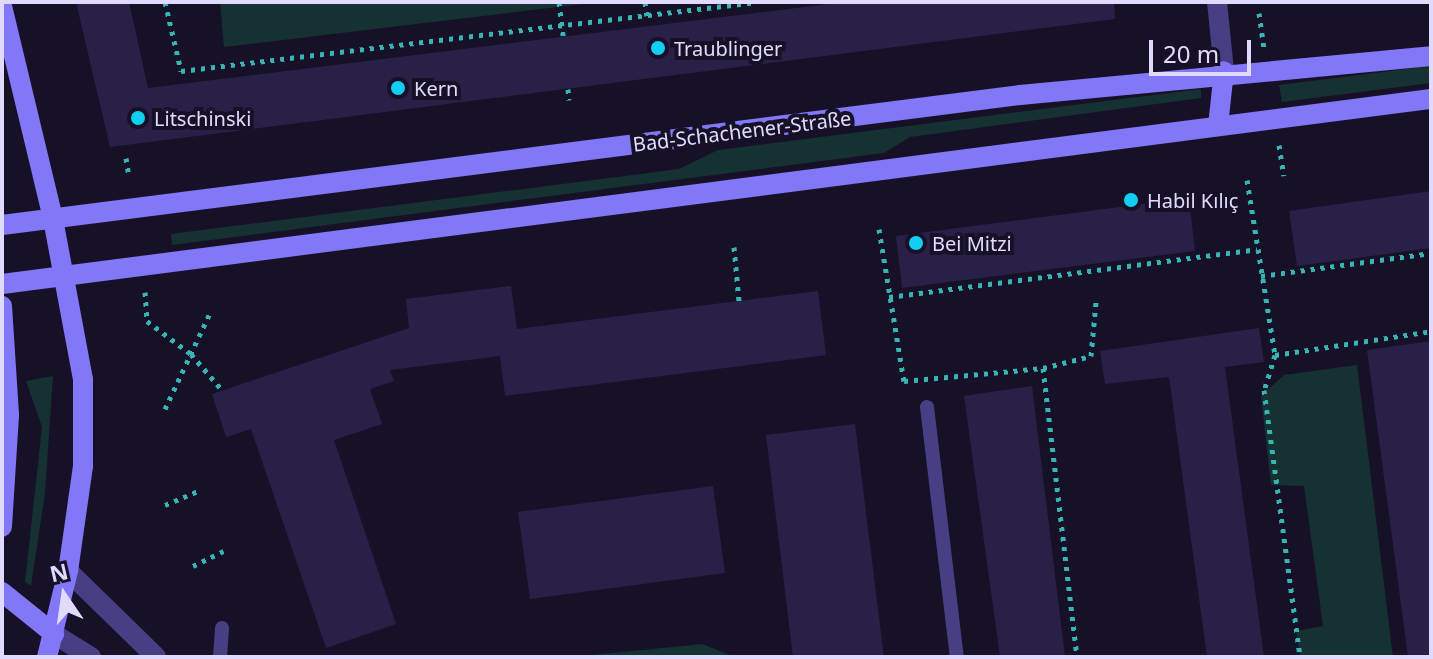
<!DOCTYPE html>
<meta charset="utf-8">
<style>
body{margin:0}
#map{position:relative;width:1433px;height:659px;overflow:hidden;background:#171128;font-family:"Noto Sans",sans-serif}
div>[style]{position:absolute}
.green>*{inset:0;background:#153131}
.building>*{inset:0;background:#291f47}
.path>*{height:5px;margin-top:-2.5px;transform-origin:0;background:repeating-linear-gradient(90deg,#37b4b4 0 4px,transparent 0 10px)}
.service>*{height:14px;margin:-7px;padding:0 7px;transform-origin:7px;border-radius:7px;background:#463f84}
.minor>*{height:20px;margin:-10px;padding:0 10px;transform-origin:10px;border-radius:10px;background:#463f84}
.secondary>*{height:20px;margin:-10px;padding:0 10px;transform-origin:10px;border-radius:10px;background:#8177f7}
.dots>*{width:22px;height:22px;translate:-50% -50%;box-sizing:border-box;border:4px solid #171128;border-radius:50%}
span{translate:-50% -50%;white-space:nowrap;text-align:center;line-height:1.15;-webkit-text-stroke:8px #171128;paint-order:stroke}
.poi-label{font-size:20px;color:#e0dafd}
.left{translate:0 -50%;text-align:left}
.street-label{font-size:20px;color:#e0dafd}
.frame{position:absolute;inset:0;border:4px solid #e0dafd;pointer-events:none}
.north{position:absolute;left:24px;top:555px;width:80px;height:80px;-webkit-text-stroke:6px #171128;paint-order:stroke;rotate:347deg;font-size:22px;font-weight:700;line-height:32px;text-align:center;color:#e0dafd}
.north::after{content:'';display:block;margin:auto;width:28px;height:36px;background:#e0dafd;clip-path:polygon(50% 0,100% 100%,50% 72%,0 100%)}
.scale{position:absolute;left:1149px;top:40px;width:102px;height:36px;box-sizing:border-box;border:4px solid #e0dafd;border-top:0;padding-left:10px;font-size:24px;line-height:28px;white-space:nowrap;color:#e0dafd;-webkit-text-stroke:6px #171128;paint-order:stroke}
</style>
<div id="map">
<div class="green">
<div style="clip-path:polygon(220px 2px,599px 2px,224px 47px)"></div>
<div style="clip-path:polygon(1431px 66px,1431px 83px,1282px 102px,1279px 85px)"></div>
<div style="clip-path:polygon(1201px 89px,1201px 98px,910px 137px,884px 153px,172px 245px,171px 234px,679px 169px,718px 150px)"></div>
<div style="clip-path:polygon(1357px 365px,1393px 657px,1300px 657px,1296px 631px,1323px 626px,1304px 486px,1271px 485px,1261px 396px,1284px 375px)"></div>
<div style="clip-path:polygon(53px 376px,45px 493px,31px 586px,25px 582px,42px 427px,26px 381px)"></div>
<div style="clip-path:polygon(702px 644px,735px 657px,572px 657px,643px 650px)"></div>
</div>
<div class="building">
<div style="clip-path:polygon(76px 2px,129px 2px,148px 88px,844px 2px,1114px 2px,1115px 19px,110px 147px)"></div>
<div style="clip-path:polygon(1431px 191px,1431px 248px,1297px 266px,1289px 211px)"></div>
<div style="clip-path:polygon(1189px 198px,1195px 251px,902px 288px,896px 236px)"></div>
<div style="clip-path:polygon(511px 286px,517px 329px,818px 291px,826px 355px,505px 396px,500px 356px,390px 370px,394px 381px,370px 389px,382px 424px,334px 440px,396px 624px,326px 648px,251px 429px,226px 437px,212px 394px,409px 328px,406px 299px)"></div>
<div style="clip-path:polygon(1259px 328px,1264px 362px,1225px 367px,1264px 657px,1207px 657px,1169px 377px,1105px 384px,1100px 351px)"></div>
<div style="clip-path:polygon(1431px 341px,1431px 657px,1408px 657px,1367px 350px)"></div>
<div style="clip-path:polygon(1032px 386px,1065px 657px,1000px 657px,964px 396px)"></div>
<div style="clip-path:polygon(855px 424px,884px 657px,793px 657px,766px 435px)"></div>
<div style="clip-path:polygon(713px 486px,725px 573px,530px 599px,518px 512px)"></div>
</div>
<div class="path">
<div style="left:165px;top:2px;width:71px;rotate:76.9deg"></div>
<div style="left:181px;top:71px;width:580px;rotate:-6.83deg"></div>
<div style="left:559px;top:2px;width:34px;rotate:83deg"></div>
<div style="left:645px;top:2px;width:14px;rotate:82deg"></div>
<div style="left:1259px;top:13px;width:35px;rotate:82deg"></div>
<div style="left:568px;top:89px;width:11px;rotate:85deg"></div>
<div style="left:1279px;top:145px;width:31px;rotate:81deg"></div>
<div style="left:126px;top:158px;width:18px;rotate:81deg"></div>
<div style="left:1247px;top:180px;width:177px;rotate:80.9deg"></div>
<div style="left:1275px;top:355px;width:37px;rotate:107deg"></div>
<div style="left:1264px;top:390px;width:269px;rotate:82.3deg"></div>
<div style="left:879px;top:229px;width:154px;rotate:80.7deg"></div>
<div style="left:904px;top:381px;width:140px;rotate:-5.3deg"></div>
<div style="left:1043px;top:368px;width:291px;rotate:83.3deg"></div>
<div style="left:734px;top:247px;width:54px;rotate:84.7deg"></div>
<div style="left:1261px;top:276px;width:172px;rotate:-7.7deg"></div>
<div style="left:145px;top:292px;width:29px;rotate:86deg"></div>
<div style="left:147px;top:321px;width:55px;rotate:36.9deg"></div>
<div style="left:191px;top:354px;width:49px;rotate:49.1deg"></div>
<div style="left:889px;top:297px;width:371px;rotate:-7.4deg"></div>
<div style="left:1275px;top:355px;width:158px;rotate:-8.7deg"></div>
<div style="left:1043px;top:368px;width:49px;rotate:-14deg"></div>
<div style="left:1091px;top:356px;width:54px;rotate:-84.7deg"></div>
<div style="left:165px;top:409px;width:106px;rotate:-64.9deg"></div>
<div style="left:165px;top:505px;width:36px;rotate:-23deg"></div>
<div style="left:193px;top:566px;width:34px;rotate:-26deg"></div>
</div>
<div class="service">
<div style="left:927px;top:407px;width:252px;rotate:83.2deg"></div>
<div style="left:220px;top:657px;width:29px;rotate:-86deg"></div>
</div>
<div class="minor">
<div style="left:1217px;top:2px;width:69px;rotate:84.2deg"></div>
<div style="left:68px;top:571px;width:123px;rotate:44.3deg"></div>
<div style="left:54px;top:634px;width:44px;rotate:31.9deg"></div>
</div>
<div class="secondary">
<div style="left:2px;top:6px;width:219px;rotate:76.5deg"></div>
<div style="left:53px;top:219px;width:163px;rotate:79.4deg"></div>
<div style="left:83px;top:379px;width:87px;rotate:90deg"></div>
<div style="left:83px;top:466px;width:106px;rotate:98.1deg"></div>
<div style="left:68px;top:571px;width:89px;rotate:103.7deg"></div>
<div style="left:1218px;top:126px;width:55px;rotate:-83.8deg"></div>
<div style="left:2px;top:225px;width:1026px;rotate:-7.28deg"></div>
<div style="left:1020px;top:95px;width:413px;rotate:-5.4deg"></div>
<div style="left:2px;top:284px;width:1441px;rotate:-7.38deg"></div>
<div style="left:2px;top:306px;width:109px;rotate:86.3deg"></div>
<div style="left:9px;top:415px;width:112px;rotate:93.6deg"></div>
<div style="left:2px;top:592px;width:67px;rotate:38.9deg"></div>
</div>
<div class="dots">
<div style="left:658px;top:48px;background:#11cef2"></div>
<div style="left:398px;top:88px;background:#11cef2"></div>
<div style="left:138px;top:118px;background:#11cef2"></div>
<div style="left:1131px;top:200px;background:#11cef2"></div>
<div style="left:916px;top:243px;background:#11cef2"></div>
</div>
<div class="poi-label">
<span class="left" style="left:674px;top:48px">Traublinger</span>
<span class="left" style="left:414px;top:88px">Kern</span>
<span class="left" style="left:154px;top:118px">Litschinski</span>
<span class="left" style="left:1147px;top:200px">Habil Kılıç</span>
<span class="left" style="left:932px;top:243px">Bei Mitzi</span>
</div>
<div class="street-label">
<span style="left:742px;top:131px;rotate:-7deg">Bad-Schachener-Straße</span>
</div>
<div class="frame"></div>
<div class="north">N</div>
<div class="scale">20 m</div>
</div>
